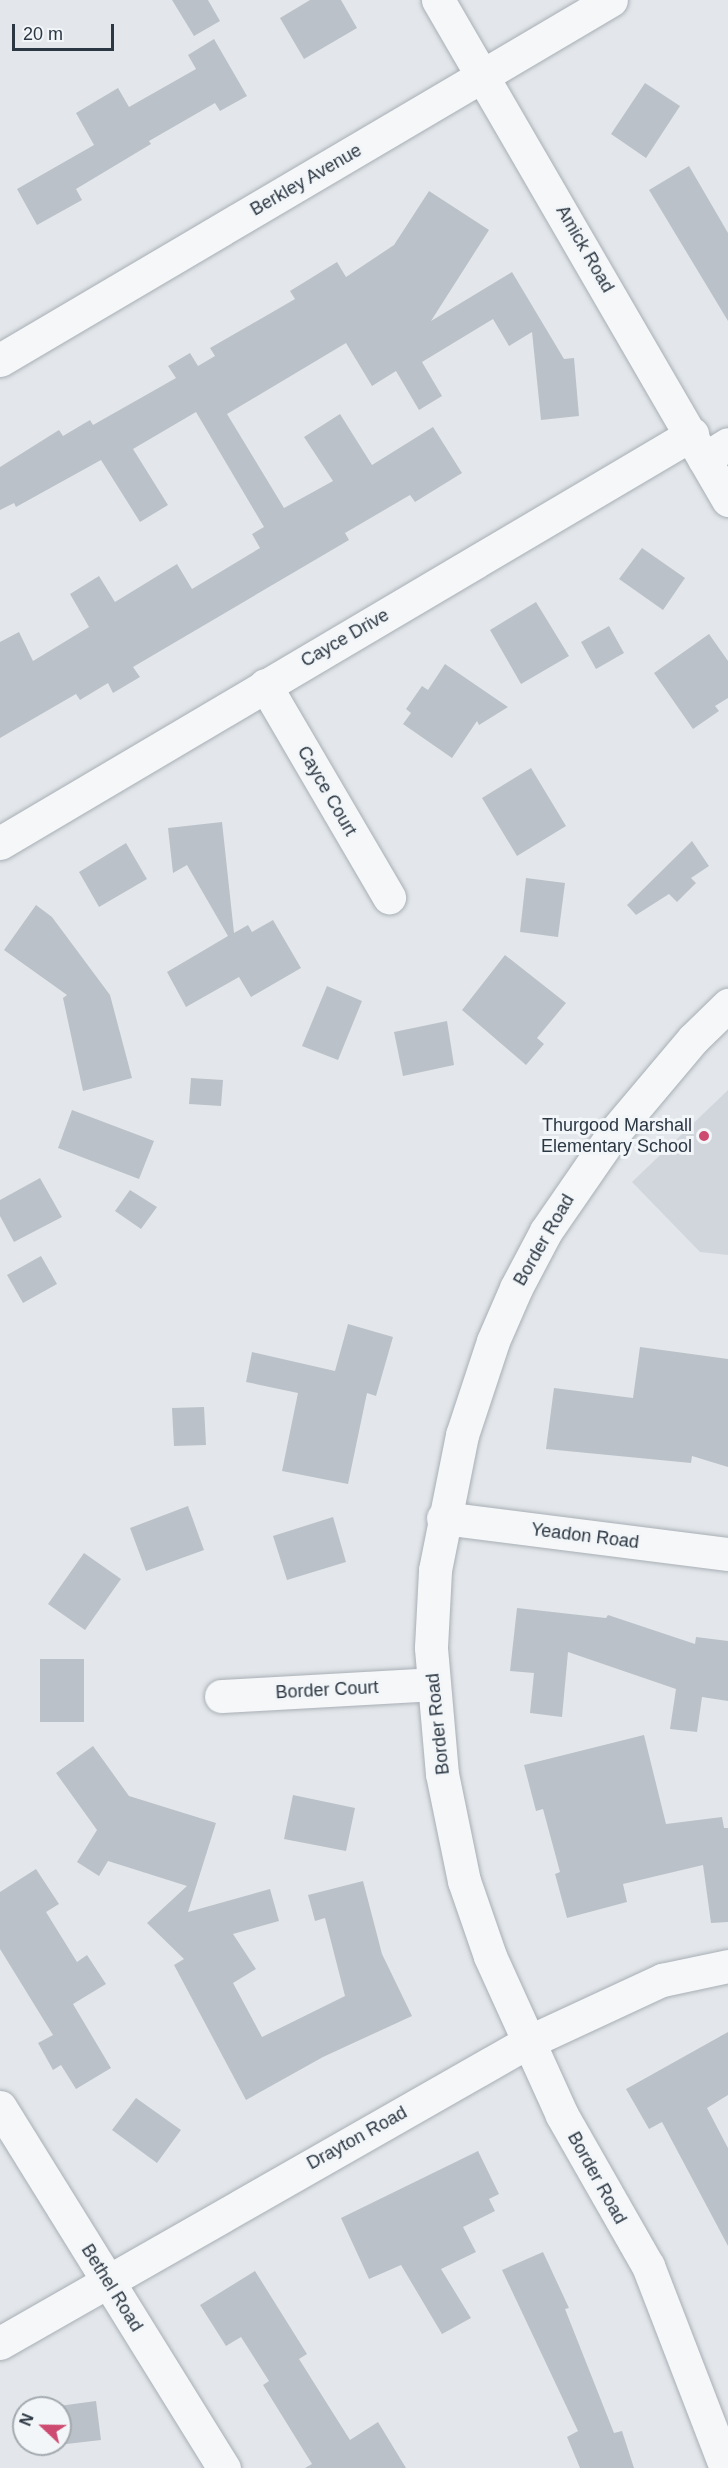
<!DOCTYPE html>
<style>
body{margin:0}
#map{position:relative;width:728px;height:2468px;overflow:hidden;background:#e3e7eb;font-family:Arial,sans-serif}
div>[style]{position:absolute}
.built>*{inset:0;background:#d1d6dd}
.building>*{inset:0;background:#bac1c8}
.roads{filter:drop-shadow(0 0 2px #a8afb5) drop-shadow(0 0 2px #a8afb5)}
.minor>*{height:33px;margin:-16.5px;padding:0 16.5px;transform-origin:16.5px;border-radius:16.5px;background:#f6f7f9}
.dots>*{width:16px;height:16px;translate:-50% -50%;box-sizing:border-box;border:3px solid #f3f6f8;border-radius:50%}
span{translate:-50% -50%;white-space:nowrap;text-align:center;line-height:1.15;-webkit-text-stroke:6px #f3f6f8;paint-order:stroke}
.street-label{font-size:18px;color:#2b3743}
.poi-label{font-size:18px;color:#2b3743}
.right{translate:-100% -50%;text-align:right}
.north{position:absolute;left:12px;top:2396px;width:60px;height:60px;box-sizing:border-box;background:#f3f6f8;border:2px solid #a3aab0;border-radius:50%;rotate:292deg;font-size:16px;font-weight:700;line-height:24px;text-align:center;color:#2b3743}
.north::after{content:'';display:block;margin:auto;width:21px;height:27px;background:#cd4b70;clip-path:polygon(50% 0,100% 100%,50% 72%,0 100%)}
.scale{position:absolute;left:12px;top:24px;width:102px;height:27px;box-sizing:border-box;border:3px solid #2b3743;border-top:0;padding-left:8px;font-size:18px;line-height:21px;white-space:nowrap;color:#2b3743;-webkit-text-stroke:4px #f3f6f8;paint-order:stroke}
</style>
<div id="map">
<div class="built">
<div style="clip-path:polygon(728px 1090px,728px 1255px,700px 1252px,632px 1182px)"></div>
</div>
<div class="building">
<div style="clip-path:polygon(172px 0,208px 0,220px 21px,194px 36px)"></div>
<div style="clip-path:polygon(310px 0,341px 0,357px 28px,304px 59px,280px 18px)"></div>
<div style="clip-path:polygon(214px 39px,247px 96px,220px 111px,215px 103px,149px 141px,151px 144px,76px 189px,82px 200px,37px 225px,17px 189px,94px 145px,76px 113px,118px 88px,129px 107px,196px 69px,188px 55px)"></div>
<div style="clip-path:polygon(645px 83px,680px 106px,646px 158px,611px 134px)"></div>
<div style="clip-path:polygon(689px 166px,728px 233px,728px 321px,649px 190px)"></div>
<div style="clip-path:polygon(429px 191px,489px 230px,431px 321px,512px 272px,564px 359px,574px 358px,579px 416px,541px 420px,532px 332px,509px 346px,493px 319px,422px 362px,442px 396px,419px 410px,396px 371px,372px 386px,346px 343px,227px 414px,284px 508px,333px 481px,304px 437px,340px 414px,372px 465px,433px 427px,462px 473px,415px 502px,410px 495px,345px 533px,349px 540px,133px 667px,140px 677px,113px 693px,108px 683px,80px 700px,76px 694px,0 738px,0 642px,19px 632px,33px 661px,89px 627px,70px 594px,99px 576px,115px 602px,177px 564px,192px 589px,260px 548px,252px 534px,264px 527px,196px 412px,133px 449px,168px 505px,140px 522px,101px 460px,16px 507px,14px 503px,0 510px,0 467px,59px 430px,63px 436px,90px 420px,93px 425px,176px 378px,168px 366px,190px 353px,198px 366px,215px 356px,210px 348px,295px 299px,290px 291px,337px 262px,346px 277px,394px 245px)"></div>
<div style="clip-path:polygon(642px 548px,685px 578px,663px 610px,619px 579px)"></div>
<div style="clip-path:polygon(536px 602px,569px 656px,521px 684px,490px 630px)"></div>
<div style="clip-path:polygon(609px 626px,624px 653px,596px 669px,581px 642px)"></div>
<div style="clip-path:polygon(709px 634px,728px 661px,728px 698px,715px 706px,719px 711px,693px 729px,654px 673px)"></div>
<div style="clip-path:polygon(445px 664px,508px 707px,479px 725px,477px 721px,452px 758px,403px 724px,411px 713px,406px 709px,422px 686px,428px 690px)"></div>
<div style="clip-path:polygon(531px 768px,566px 826px,517px 856px,482px 798px)"></div>
<div style="clip-path:polygon(222px 822px,234px 933px,248px 925px,252px 932px,273px 920px,301px 968px,251px 997px,239px 977px,186px 1007px,167px 972px,228px 936px,187px 865px,173px 873px,168px 828px)"></div>
<div style="clip-path:polygon(692px 841px,709px 866px,691px 878px,696px 883px,677px 902px,669px 894px,636px 915px,627px 905px)"></div>
<div style="clip-path:polygon(126px 843px,147px 879px,99px 907px,79px 872px)"></div>
<div style="clip-path:polygon(526px 878px,565px 883px,558px 937px,520px 932px)"></div>
<div style="clip-path:polygon(36px 905px,52px 917px,110px 995px,132px 1078px,83px 1091px,63px 998px,67px 995px,4px 950px)"></div>
<div style="clip-path:polygon(505px 955px,566px 1003px,537px 1038px,544px 1044px,526px 1065px,462px 1010px)"></div>
<div style="clip-path:polygon(327px 986px,362px 1001px,338px 1060px,302px 1046px)"></div>
<div style="clip-path:polygon(447px 1021px,454px 1065px,403px 1076px,394px 1032px)"></div>
<div style="clip-path:polygon(191px 1078px,223px 1080px,221px 1106px,189px 1104px)"></div>
<div style="clip-path:polygon(72px 1110px,154px 1141px,139px 1179px,58px 1148px)"></div>
<div style="clip-path:polygon(40px 1178px,62px 1217px,14px 1242px,0 1216px,0 1200px)"></div>
<div style="clip-path:polygon(130px 1190px,157px 1207px,141px 1229px,115px 1211px)"></div>
<div style="clip-path:polygon(41px 1256px,57px 1284px,23px 1303px,7px 1275px)"></div>
<div style="clip-path:polygon(348px 1324px,393px 1337px,376px 1396px,367px 1393px,348px 1484px,282px 1471px,298px 1393px,246px 1382px,252px 1352px,335px 1371px)"></div>
<div style="clip-path:polygon(640px 1347px,728px 1359px,728px 1467px,692px 1456px,691px 1463px,546px 1449px,554px 1388px,633px 1398px)"></div>
<div style="clip-path:polygon(204px 1407px,206px 1445px,174px 1446px,172px 1408px)"></div>
<div style="clip-path:polygon(188px 1506px,204px 1550px,146px 1571px,130px 1528px)"></div>
<div style="clip-path:polygon(333px 1517px,346px 1562px,287px 1580px,273px 1536px)"></div>
<div style="clip-path:polygon(84px 1553px,121px 1579px,85px 1630px,48px 1604px)"></div>
<div style="clip-path:polygon(517px 1608px,606px 1618px,608px 1615px,695px 1644px,696px 1637px,728px 1641px,728px 1701px,702px 1697px,697px 1732px,670px 1729px,676px 1689px,568px 1652px,562px 1717px,530px 1713px,534px 1673px,510px 1671px)"></div>
<div style="clip-path:polygon(40px 1659px,84px 1659px,84px 1722px,40px 1722px)"></div>
<div style="clip-path:polygon(644px 1735px,666px 1824px,722px 1817px,724px 1828px,728px 1828px,728px 1922px,711px 1923px,703px 1865px,623px 1884px,627px 1902px,567px 1918px,555px 1874px,560px 1872px,543px 1809px,536px 1811px,524px 1765px)"></div>
<div style="clip-path:polygon(93px 1746px,129px 1796px,216px 1823px,188px 1912px,270px 1889px,279px 1921px,233px 1934px,256px 1969px,233px 1983px,262px 2037px,345px 1996px,325px 1918px,315px 1921px,308px 1895px,363px 1881px,382px 1954px,412px 2016px,323px 2057px,246px 2100px,174px 1965px,184px 1959px,147px 1923px,187px 1886px,108px 1861px,99px 1876px,77px 1862px,97px 1830px,56px 1773px)"></div>
<div style="clip-path:polygon(293px 1795px,355px 1808px,346px 1851px,284px 1839px)"></div>
<div style="clip-path:polygon(36px 1869px,59px 1904px,46px 1912px,77px 1962px,87px 1955px,106px 1984px,73px 2004px,111px 2068px,76px 2089px,61px 2065px,53px 2070px,38px 2043px,53px 2035px,0 1949px,0 1892px)"></div>
<div style="clip-path:polygon(728px 2032px,728px 2095px,707px 2108px,728px 2148px,728px 2246px,662px 2122px,649px 2129px,626px 2089px)"></div>
<div style="clip-path:polygon(136px 2098px,181px 2130px,157px 2163px,112px 2130px)"></div>
<div style="clip-path:polygon(478px 2151px,499px 2194px,489px 2199px,495px 2211px,463px 2227px,476px 2252px,441px 2269px,471px 2318px,442px 2334px,401px 2265px,369px 2279px,341px 2218px)"></div>
<div style="clip-path:polygon(543px 2252px,569px 2308px,565px 2309px,614px 2433px,622px 2431px,634px 2468px,580px 2468px,567px 2437px,578px 2431px,502px 2270px)"></div>
<div style="clip-path:polygon(255px 2271px,307px 2354px,299px 2359px,350px 2440px,378px 2422px,406px 2468px,305px 2468px,312px 2464px,263px 2385px,269px 2381px,241px 2337px,226px 2346px,200px 2305px)"></div>
<div style="clip-path:polygon(96px 2401px,101px 2440px,23px 2449px,18px 2411px,24px 2411px,24px 2444px,60px 2444px,60px 2408px,44px 2408px)"></div>
</div>
<div class="roads">
<div class="minor">
<div style="left:438px;top:0;width:578px;rotate:59.89deg"></div>
<div style="left:0;top:360px;width:709px;rotate:-30.51deg"></div>
<div style="left:704px;top:459px;width:28px;rotate:-32deg"></div>
<div style="left:265px;top:685px;width:246px;rotate:59.7deg"></div>
<div style="left:0;top:843px;width:804px;rotate:-30.58deg"></div>
<div style="left:443px;top:1518px;width:287px;rotate:7.2deg"></div>
<div style="left:221px;top:1696px;width:212px;rotate:-3.2deg"></div>
<div style="left:0;top:2107px;width:425px;rotate:58.2deg"></div>
<div style="left:0;top:2343px;width:606px;rotate:-29.7deg"></div>
<div style="left:526px;top:2043px;width:150px;rotate:-24.9deg"></div>
<div style="left:662px;top:1980px;width:67px;rotate:-12deg"></div>
<div style="left:726px;top:2468px;width:217px;rotate:-111.1deg"></div>
<div style="left:648px;top:2266px;width:174px;rotate:-119.7deg"></div>
<div style="left:562px;top:2115px;width:175px;rotate:-114.4deg"></div>
<div style="left:490px;top:1956px;width:79px;rotate:-109.1deg"></div>
<div style="left:464px;top:1881px;width:109px;rotate:-101.6deg"></div>
<div style="left:442px;top:1774px;width:127px;rotate:-95deg"></div>
<div style="left:431px;top:1647px;width:77px;rotate:-87deg"></div>
<div style="left:435px;top:1570px;width:138px;rotate:-78.7deg"></div>
<div style="left:462px;top:1435px;width:99px;rotate:-71.7deg"></div>
<div style="left:493px;top:1341px;width:58px;rotate:-66.5deg"></div>
<div style="left:516px;top:1288px;width:64px;rotate:-62.2deg"></div>
<div style="left:546px;top:1231px;width:118px;rotate:-55.4deg"></div>
<div style="left:613px;top:1134px;width:124px;rotate:-49.9deg"></div>
<div style="left:693px;top:1039px;width:49px;rotate:-44.2deg"></div>
</div>
</div>
<div class="dots">
<div style="left:704px;top:1136px;background:#cd4b70"></div>
</div>
<div class="street-label">
<span style="left:306px;top:180px;rotate:-30deg">Berkley Avenue</span>
<span style="left:585px;top:249px;rotate:60deg">Amick Road</span>
<span style="left:345px;top:638px;rotate:-30deg">Cayce Drive</span>
<span style="left:327px;top:791px;rotate:60deg">Cayce Court</span>
<span style="left:544px;top:1240px;rotate:-60deg">Border Road</span>
<span style="left:585px;top:1536px;rotate:7deg">Yeadon Road</span>
<span style="left:327px;top:1690px;rotate:-3deg">Border Court</span>
<span style="left:438px;top:1724px;rotate:-96deg">Border Road</span>
<span style="left:357px;top:2138px;rotate:-29deg">Drayton Road</span>
<span style="left:597px;top:2178px;rotate:61deg">Border Road</span>
<span style="left:112px;top:2288px;rotate:58deg">Bethel Road</span>
</div>
<div class="poi-label">
<span class="right" style="left:692px;top:1136px">Thurgood Marshall<br>Elementary School</span>
</div>
<div class="north">N</div>
<div class="scale">20 m</div>
</div>
